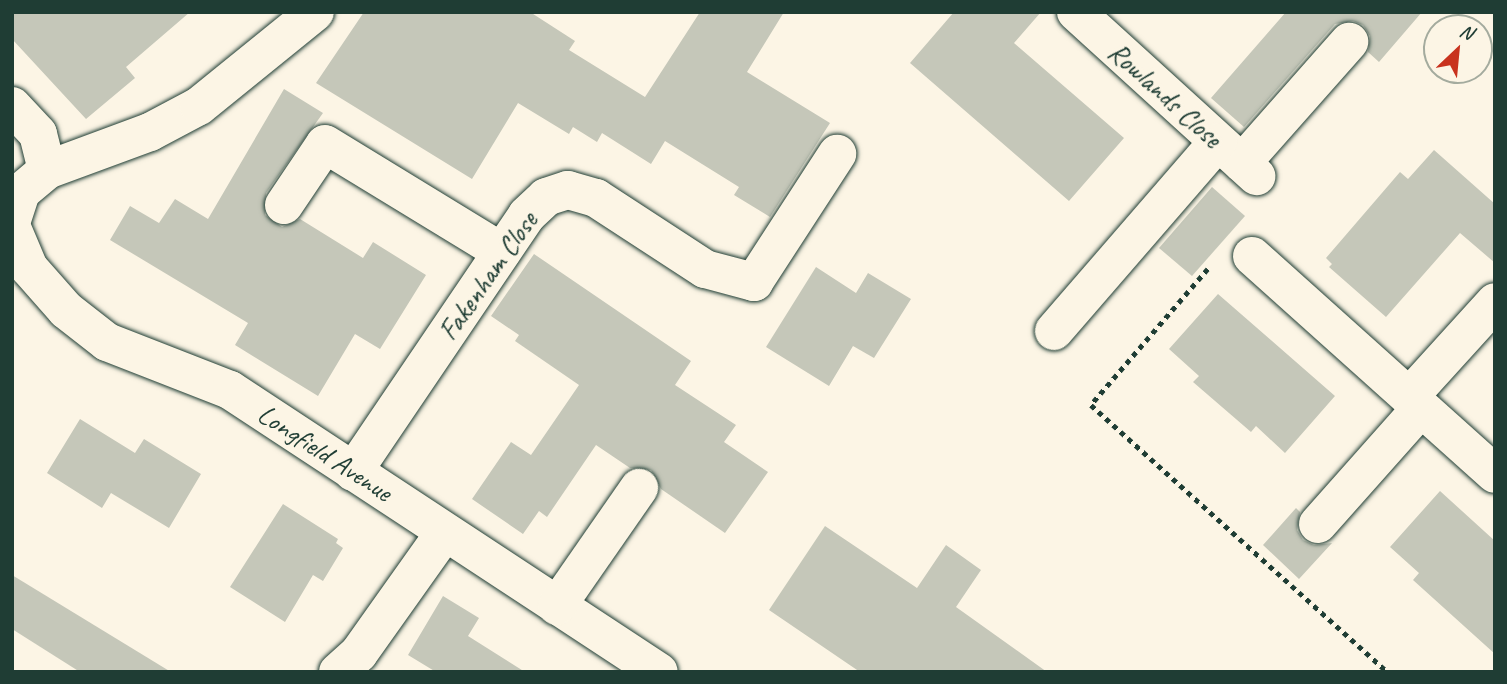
<!DOCTYPE html>
<style>
body{margin:0}
#map{position:relative;width:1507px;height:684px;overflow:hidden;background:#fcf5e5;font-family:Caveat,sans-serif}
div>[style]{position:absolute}
.building>*{inset:0;background:#c5c7b9}
.path>*{height:4.5px;margin-top:-2.25px;transform-origin:0;background:repeating-linear-gradient(90deg,#1f3d34 0 5px,transparent 0 10px)}
.roads{filter:drop-shadow(0 0 2px #1f3d34) drop-shadow(0 0 2px #1f3d34)}
.minor>*{height:38px;margin:-19px;padding:0 19px;transform-origin:19px;border-radius:19px;background:#fcf5e5}
span{translate:-50% -50%;white-space:nowrap;text-align:center;line-height:1.15;-webkit-text-stroke:7px #fcf5e5;paint-order:stroke}
.street-label{font-size:28px;color:#1f3d34}
.frame{position:absolute;inset:0;border:14px solid #1f3d34;pointer-events:none}
.north{position:absolute;left:1423px;top:14px;width:70px;height:70px;box-sizing:border-box;background:#fcf5e5;border:2px solid #a4ab9e;border-radius:50%;rotate:26deg;font-size:19px;font-weight:700;line-height:28px;text-align:center;color:#1f3d34}
.north::after{content:'';display:block;margin:auto;width:24px;height:32px;background:#c8321e;clip-path:polygon(50% 0,100% 100%,50% 72%,0 100%)}
</style>
<div id="map">
<div class="building">
<div style="clip-path:polygon(12px 12px,190px 12px,126px 67px,135px 78px,86px 119px,12px 39px)"></div>
<div style="clip-path:polygon(364px 12px,530px 12px,575px 41px,569px 50px,645px 97px,700px 12px,784px 12px,747px 72px,830px 123px,770px 217px,734px 195px,739px 187px,665px 141px,651px 164px,602px 133px,597px 142px,573px 127px,569px 134px,518px 103px,472px 179px,316px 83px)"></div>
<div style="clip-path:polygon(954px 12px,1041px 12px,1014px 43px,1124px 138px,1069px 201px,910px 63px)"></div>
<div style="clip-path:polygon(1286px 12px,1422px 12px,1379px 62px,1368px 52px,1370px 36px,1363px 25px,1353px 21px,1335px 24px,1244px 127px,1211px 98px)"></div>
<div style="clip-path:polygon(284px 89px,323px 113px,266px 193px,265px 215px,282px 227px,300px 219px,363px 258px,373px 242px,426px 275px,380px 349px,355px 334px,318px 396px,235px 345px,248px 323px,110px 240px,130px 206px,159px 223px,175px 199px,208px 219px)"></div>
<div style="clip-path:polygon(1434px 150px,1495px 204px,1495px 263px,1460px 233px,1386px 317px,1329px 267px,1332px 264px,1326px 258px,1400px 172px,1408px 179px)"></div>
<div style="clip-path:polygon(1212px 187px,1245px 216px,1192px 276px,1159px 248px)"></div>
<div style="clip-path:polygon(534px 254px,691px 361px,675px 385px,736px 425px,724px 442px,768px 472px,725px 533px,661px 489px,651px 470px,630px 468px,596px 445px,547px 517px,539px 511px,523px 534px,472px 499px,511px 442px,531px 455px,579px 385px,515px 341px,519px 335px,491px 316px)"></div>
<div style="clip-path:polygon(816px 267px,856px 293px,868px 273px,911px 299px,874px 358px,853px 346px,829px 386px,766px 347px)"></div>
<div style="clip-path:polygon(1218px 294px,1335px 396px,1285px 453px,1256px 426px,1251px 432px,1193px 382px,1199px 376px,1169px 349px)"></div>
<div style="clip-path:polygon(80px 419px,135px 453px,144px 439px,201px 474px,169px 528px,111px 493px,102px 508px,47px 473px)"></div>
<div style="clip-path:polygon(1440px 491px,1495px 541px,1495px 654px,1413px 580px,1419px 573px,1390px 547px)"></div>
<div style="clip-path:polygon(283px 504px,338px 539px,336px 543px,343px 548px,323px 581px,313px 575px,285px 622px,230px 587px)"></div>
<div style="clip-path:polygon(1296px 508px,1300px 512px,1297px 530px,1303px 540px,1314px 545px,1332px 543px,1299px 579px,1263px 545px)"></div>
<div style="clip-path:polygon(825px 526px,917px 588px,946px 545px,981px 570px,956px 607px,1047px 672px,860px 672px,769px 610px)"></div>
<div style="clip-path:polygon(12px 575px,171px 672px,80px 672px,12px 629px)"></div>
<div style="clip-path:polygon(443px 596px,479px 618px,468px 636px,525px 672px,436px 672px,408px 655px)"></div>
</div>
<div class="path">
<div style="left:1208px;top:269px;width:179px;rotate:130.7deg"></div>
<div style="left:1091px;top:405px;width:399px;rotate:42deg"></div>
</div>
<div class="roads">
<div class="minor">
<div style="left:1076px;top:12px;width:244px;rotate:42.3deg"></div>
<div style="left:12px;top:106px;width:38px;rotate:47deg"></div>
<div style="left:38px;top:134px;width:37px;rotate:76deg"></div>
<div style="left:1242px;top:163px;width:162px;rotate:-48.5deg"></div>
<div style="left:284px;top:205px;width:73px;rotate:-56.1deg"></div>
<div style="left:325px;top:144px;width:207px;rotate:31.4deg"></div>
<div style="left:12px;top:220px;width:29px;rotate:-72deg"></div>
<div style="left:21px;top:192px;width:34px;rotate:-40deg"></div>
<div style="left:47px;top:170px;width:110px;rotate:-20.3deg"></div>
<div style="left:150px;top:132px;width:55px;rotate:-28deg"></div>
<div style="left:199px;top:106px;width:149px;rotate:-39deg"></div>
<div style="left:12px;top:228px;width:43px;rotate:67deg"></div>
<div style="left:29px;top:268px;width:56px;rotate:48.6deg"></div>
<div style="left:66px;top:310px;width:52px;rotate:38deg"></div>
<div style="left:107px;top:342px;width:132px;rotate:21.3deg"></div>
<div style="left:230px;top:390px;width:513px;rotate:33.32deg"></div>
<div style="left:1252px;top:256px;width:326px;rotate:41.9deg"></div>
<div style="left:1054px;top:331px;width:250px;rotate:-49.1deg"></div>
<div style="left:1409px;top:397px;width:128px;rotate:-47.8deg"></div>
<div style="left:353px;top:472px;width:310px;rotate:-55.9deg"></div>
<div style="left:527px;top:215px;width:26px;rotate:-43deg"></div>
<div style="left:546px;top:197px;width:23px;rotate:-18deg"></div>
<div style="left:568px;top:190px;width:29px;rotate:16deg"></div>
<div style="left:596px;top:198px;width:130px;rotate:33.1deg"></div>
<div style="left:705px;top:269px;width:51px;rotate:14.9deg"></div>
<div style="left:754px;top:282px;width:153px;rotate:-57deg"></div>
<div style="left:1318px;top:524px;width:155px;rotate:-48.4deg"></div>
<div style="left:557px;top:606px;width:144px;rotate:-55.2deg"></div>
<div style="left:338px;top:672px;width:28px;rotate:-42deg"></div>
<div style="left:359px;top:653px;width:148px;rotate:-54.6deg"></div>
</div>
</div>
<div class="street-label">
<span style="left:1165px;top:95px;rotate:42deg">Rowlands Close</span>
<span style="left:488px;top:276px;rotate:-55deg">Fakenham Close</span>
<span style="left:325px;top:453px;rotate:33deg">Longfield Avenue</span>
</div>
<div class="frame"></div>
<div class="north">N</div>
</div>
